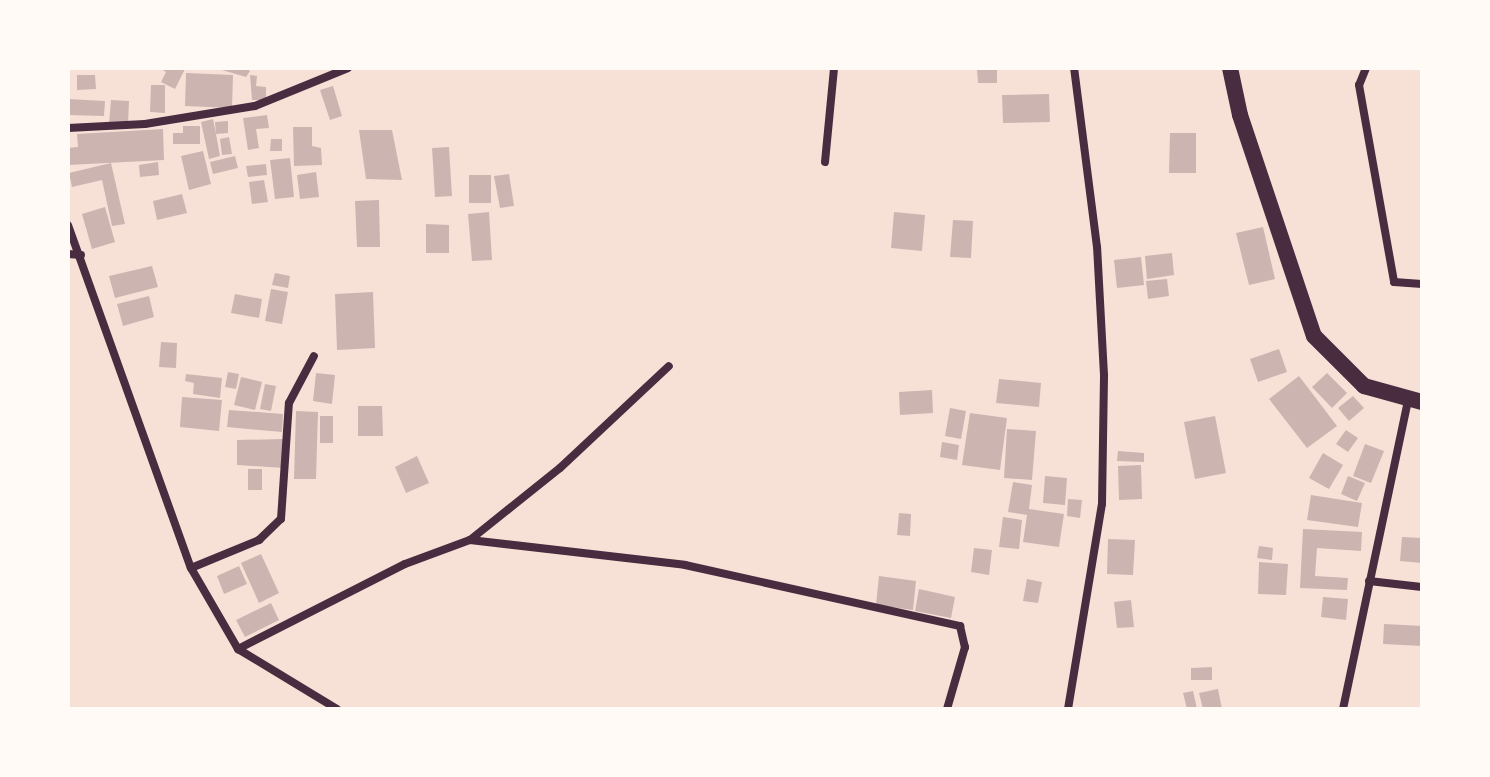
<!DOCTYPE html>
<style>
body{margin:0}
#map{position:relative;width:1490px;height:777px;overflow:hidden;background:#f7e1d7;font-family:"Source Sans 3",sans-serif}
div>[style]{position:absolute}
.building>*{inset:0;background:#ccb4b1}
.minor>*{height:8px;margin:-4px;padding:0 4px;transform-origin:4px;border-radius:4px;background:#4a2c40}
.primary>*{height:16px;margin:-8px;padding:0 8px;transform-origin:8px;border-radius:8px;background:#4a2c40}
span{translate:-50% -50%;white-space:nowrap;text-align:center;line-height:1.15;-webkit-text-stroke:6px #fffaf5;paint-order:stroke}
.frame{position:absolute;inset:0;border:70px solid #fffaf5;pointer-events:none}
</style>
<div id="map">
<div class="building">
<div style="clip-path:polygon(159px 68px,185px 69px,175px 89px,161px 82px,166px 72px)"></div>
<div style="clip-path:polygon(215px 68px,246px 68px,250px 71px,246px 77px)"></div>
<div style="clip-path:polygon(977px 68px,997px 68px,997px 83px,978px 83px)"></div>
<div style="clip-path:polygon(186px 73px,233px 75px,232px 108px,185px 106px)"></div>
<div style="clip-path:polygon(77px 75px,95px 75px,96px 89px,77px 90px)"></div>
<div style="clip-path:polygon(250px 75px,257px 76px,256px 86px,266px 87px,266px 100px,252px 100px)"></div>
<div style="clip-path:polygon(151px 85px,165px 85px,165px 113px,150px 112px)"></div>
<div style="clip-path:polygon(333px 86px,342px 116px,330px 120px,320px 90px)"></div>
<div style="clip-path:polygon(1049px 94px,1050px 122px,1003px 123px,1002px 95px)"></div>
<div style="clip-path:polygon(68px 99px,105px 101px,104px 116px,68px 115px)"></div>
<div style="clip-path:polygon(111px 100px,129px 101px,128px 124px,109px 124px)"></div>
<div style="clip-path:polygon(267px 115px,269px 128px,256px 129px,259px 148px,248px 150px,243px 118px)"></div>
<div style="clip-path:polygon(213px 119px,216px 134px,215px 122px,228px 121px,228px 133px,216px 134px,220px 156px,209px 159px,201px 122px)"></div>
<div style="clip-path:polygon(183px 126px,200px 126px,200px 144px,173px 144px,173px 133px,183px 133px)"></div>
<div style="clip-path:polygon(293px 127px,312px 127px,312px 146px,321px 148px,322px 165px,294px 166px)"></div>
<div style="clip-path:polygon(163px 129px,164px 160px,68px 165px,68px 148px,78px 147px,77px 134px)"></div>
<div style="clip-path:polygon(359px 130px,392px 130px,402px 180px,366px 179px)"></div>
<div style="clip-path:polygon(1170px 133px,1196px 133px,1196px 173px,1169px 173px)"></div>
<div style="clip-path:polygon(229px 137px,232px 154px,222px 155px,220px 139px)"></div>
<div style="clip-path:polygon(271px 139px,282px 139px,282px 151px,270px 151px)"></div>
<div style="clip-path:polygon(449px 147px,452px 196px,435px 197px,432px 148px)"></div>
<div style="clip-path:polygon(203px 151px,211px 184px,189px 190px,181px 156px)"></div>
<div style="clip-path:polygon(235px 156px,238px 168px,213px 174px,210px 162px)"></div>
<div style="clip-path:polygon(290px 158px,294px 197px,275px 199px,270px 160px)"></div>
<div style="clip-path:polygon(158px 162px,159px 175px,140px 177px,139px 165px)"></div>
<div style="clip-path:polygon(111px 163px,125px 224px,112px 226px,102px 180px,72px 187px,69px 173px)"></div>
<div style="clip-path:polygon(266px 164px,267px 175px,248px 177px,246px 166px)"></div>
<div style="clip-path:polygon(316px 172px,319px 197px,300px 199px,297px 175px)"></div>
<div style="clip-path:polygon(509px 174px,514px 206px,500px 208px,494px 176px)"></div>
<div style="clip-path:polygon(469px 175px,491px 175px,491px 203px,469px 203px)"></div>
<div style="clip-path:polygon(264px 180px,268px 202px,252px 204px,249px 182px)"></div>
<div style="clip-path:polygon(182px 194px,187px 213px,157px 220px,153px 201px)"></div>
<div style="clip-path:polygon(379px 200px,380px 247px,357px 247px,355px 201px)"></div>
<div style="clip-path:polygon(105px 207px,115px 242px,92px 249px,82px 214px)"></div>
<div style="clip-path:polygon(489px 212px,492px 260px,472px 261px,468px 214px)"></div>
<div style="clip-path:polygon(894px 212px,925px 215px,922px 251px,891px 248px)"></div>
<div style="clip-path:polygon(953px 220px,973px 221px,971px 258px,950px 257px)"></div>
<div style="clip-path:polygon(426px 224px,449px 225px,449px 253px,426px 253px)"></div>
<div style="clip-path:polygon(1263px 227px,1275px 279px,1249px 285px,1236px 233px)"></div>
<div style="clip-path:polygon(1172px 253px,1174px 275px,1147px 279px,1145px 256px)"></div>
<div style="clip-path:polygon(1141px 257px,1144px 285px,1117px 288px,1114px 260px)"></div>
<div style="clip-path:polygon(152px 266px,158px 287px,115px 298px,109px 276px)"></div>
<div style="clip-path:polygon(275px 273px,290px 276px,288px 288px,272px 285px)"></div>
<div style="clip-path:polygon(1167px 279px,1169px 296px,1148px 299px,1146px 281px)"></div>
<div style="clip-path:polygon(271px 289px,288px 292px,282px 324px,265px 321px)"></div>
<div style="clip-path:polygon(373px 292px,375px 348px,337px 350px,335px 294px)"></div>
<div style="clip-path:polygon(235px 294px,262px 299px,259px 318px,231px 313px)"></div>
<div style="clip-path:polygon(149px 296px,154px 317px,123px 326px,117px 304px)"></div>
<div style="clip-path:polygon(161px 342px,177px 343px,176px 368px,159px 367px)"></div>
<div style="clip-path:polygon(1279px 349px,1287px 372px,1258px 382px,1250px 359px)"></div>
<div style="clip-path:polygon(228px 372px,239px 374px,236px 389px,225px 387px)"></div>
<div style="clip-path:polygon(316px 373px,335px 375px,332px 404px,313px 401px)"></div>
<div style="clip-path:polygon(1327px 373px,1347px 393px,1332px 408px,1312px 387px)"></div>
<div style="clip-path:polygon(186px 374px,222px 378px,220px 398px,193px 394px,194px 383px,185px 381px)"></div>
<div style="clip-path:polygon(1299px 376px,1337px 426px,1307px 448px,1269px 399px)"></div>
<div style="clip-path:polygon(241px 377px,262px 382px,255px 410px,234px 405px)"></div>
<div style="clip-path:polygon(999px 379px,1041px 383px,1039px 407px,996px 403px)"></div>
<div style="clip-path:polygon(265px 384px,276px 386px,271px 411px,260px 409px)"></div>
<div style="clip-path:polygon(932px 390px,933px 413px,900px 415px,899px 392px)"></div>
<div style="clip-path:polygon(1353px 396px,1364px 408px,1349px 421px,1338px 408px)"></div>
<div style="clip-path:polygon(182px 397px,222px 400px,219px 431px,180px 427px)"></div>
<div style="clip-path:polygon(358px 406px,382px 406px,383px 436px,358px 436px)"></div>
<div style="clip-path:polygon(950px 408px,966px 411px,961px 439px,945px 436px)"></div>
<div style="clip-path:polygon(229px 410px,283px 414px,282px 432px,227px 427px)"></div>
<div style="clip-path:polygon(296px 411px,318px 412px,316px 479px,294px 479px)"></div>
<div style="clip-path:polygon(970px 413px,1007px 418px,1000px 470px,962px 465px)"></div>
<div style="clip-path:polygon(320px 416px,333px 416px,333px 443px,320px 443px)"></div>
<div style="clip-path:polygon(1215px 416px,1226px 473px,1195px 479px,1184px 422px)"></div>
<div style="clip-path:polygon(1007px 429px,1036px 431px,1032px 480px,1004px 478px)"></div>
<div style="clip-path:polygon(1346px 430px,1358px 438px,1348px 452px,1336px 444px)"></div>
<div style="clip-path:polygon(283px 439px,283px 468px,237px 465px,237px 440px)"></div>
<div style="clip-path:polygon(942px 442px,959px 445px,957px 460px,940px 457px)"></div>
<div style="clip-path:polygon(1365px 444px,1384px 451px,1371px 483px,1353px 476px)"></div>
<div style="clip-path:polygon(1118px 451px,1144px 453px,1144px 462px,1117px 461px)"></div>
<div style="clip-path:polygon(1323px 453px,1343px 465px,1329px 489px,1309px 478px)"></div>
<div style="clip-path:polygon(417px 456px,429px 483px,406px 493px,395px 467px)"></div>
<div style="clip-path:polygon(1141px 465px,1142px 499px,1119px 500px,1118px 466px)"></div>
<div style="clip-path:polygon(248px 469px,262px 469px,262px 490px,248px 490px)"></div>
<div style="clip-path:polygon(1045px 476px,1067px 478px,1065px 505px,1043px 503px)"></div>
<div style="clip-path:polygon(1348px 476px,1365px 483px,1357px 501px,1341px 494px)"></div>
<div style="clip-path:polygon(1013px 482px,1032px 485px,1029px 509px,1064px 514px,1059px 547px,1023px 542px,1027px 515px,1008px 512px)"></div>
<div style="clip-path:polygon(1311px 495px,1362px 503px,1358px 527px,1307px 520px)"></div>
<div style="clip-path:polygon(1068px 499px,1082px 500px,1080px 518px,1067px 516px)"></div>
<div style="clip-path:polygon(899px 513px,911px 514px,910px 536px,897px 535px)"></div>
<div style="clip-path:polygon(1003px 517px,1022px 520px,1019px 549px,999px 547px)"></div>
<div style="clip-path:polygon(1303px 529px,1362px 532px,1361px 551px,1317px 548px,1315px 576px,1348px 578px,1347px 590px,1300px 588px)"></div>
<div style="clip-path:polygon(1402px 537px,1422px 538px,1422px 563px,1400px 561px)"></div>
<div style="clip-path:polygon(1108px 539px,1135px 540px,1133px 575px,1107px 574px)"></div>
<div style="clip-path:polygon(1259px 546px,1273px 548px,1272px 560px,1257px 558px)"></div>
<div style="clip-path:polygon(974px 548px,992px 550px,989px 575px,971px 572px)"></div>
<div style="clip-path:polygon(261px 554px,279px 593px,259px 603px,241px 563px)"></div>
<div style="clip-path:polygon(1259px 562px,1288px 564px,1286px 595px,1258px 594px)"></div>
<div style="clip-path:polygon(239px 566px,247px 584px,224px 594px,217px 576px)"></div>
<div style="clip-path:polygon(879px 576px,916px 581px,913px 610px,876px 605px)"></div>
<div style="clip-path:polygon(1027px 579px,1042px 582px,1038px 603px,1023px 601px)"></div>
<div style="clip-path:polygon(919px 589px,955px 597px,951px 618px,915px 611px)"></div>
<div style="clip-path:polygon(1323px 597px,1348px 599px,1346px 620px,1321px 617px)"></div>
<div style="clip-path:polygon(1131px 600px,1134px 627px,1117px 628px,1114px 602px)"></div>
<div style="clip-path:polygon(271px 603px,279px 620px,245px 637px,236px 620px)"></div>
<div style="clip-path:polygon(1384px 624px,1422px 626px,1422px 646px,1383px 644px)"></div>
<div style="clip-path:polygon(1212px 667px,1212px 680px,1191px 680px,1191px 668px)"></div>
<div style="clip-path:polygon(1218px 689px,1222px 709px,1203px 709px,1199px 693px)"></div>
<div style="clip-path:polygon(1193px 691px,1197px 709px,1187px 709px,1183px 693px)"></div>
</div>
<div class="minor">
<div style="left:1366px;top:68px;width:18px;rotate:112deg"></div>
<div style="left:1359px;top:85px;width:200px;rotate:79.9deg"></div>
<div style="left:1394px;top:282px;width:28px;rotate:4deg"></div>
<div style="left:68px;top:128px;width:77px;rotate:-3deg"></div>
<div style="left:145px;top:124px;width:111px;rotate:-9.3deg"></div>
<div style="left:255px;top:106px;width:100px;rotate:-22.2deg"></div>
<div style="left:825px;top:162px;width:94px;rotate:-84.5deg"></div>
<div style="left:68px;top:225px;width:364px;rotate:70.3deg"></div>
<div style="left:191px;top:568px;width:94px;rotate:59.9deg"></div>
<div style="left:238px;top:649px;width:116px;rotate:31.2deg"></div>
<div style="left:68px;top:254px;width:13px;rotate:4deg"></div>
<div style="left:470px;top:540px;width:216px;rotate:6.6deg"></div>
<div style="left:685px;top:565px;width:282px;rotate:12.5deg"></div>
<div style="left:960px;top:626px;width:22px;rotate:77deg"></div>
<div style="left:965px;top:647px;width:65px;rotate:106.2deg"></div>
<div style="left:191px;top:568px;width:74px;rotate:-22.4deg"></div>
<div style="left:259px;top:540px;width:30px;rotate:-44deg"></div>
<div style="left:281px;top:519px;width:116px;rotate:-86.1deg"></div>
<div style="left:289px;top:403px;width:53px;rotate:-62deg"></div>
<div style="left:1369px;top:581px;width:53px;rotate:6.5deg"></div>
<div style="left:238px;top:649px;width:187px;rotate:-27deg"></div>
<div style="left:405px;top:564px;width:69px;rotate:-20.3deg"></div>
<div style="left:470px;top:540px;width:115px;rotate:-38.7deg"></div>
<div style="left:560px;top:468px;width:149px;rotate:-43.1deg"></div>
<div style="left:1068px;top:709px;width:208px;rotate:-80.6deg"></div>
<div style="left:1102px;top:504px;width:129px;rotate:-89.1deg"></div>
<div style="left:1104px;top:375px;width:128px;rotate:-93.1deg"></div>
<div style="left:1097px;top:247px;width:180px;rotate:-97.3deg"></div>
<div style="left:1343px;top:709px;width:316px;rotate:-78.1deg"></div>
</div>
<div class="primary">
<div style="left:1230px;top:68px;width:48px;rotate:78deg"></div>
<div style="left:1240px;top:115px;width:233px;rotate:71.5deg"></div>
<div style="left:1314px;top:336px;width:71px;rotate:45deg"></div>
<div style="left:1364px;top:386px;width:60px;rotate:15.4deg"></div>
</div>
<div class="frame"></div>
</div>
